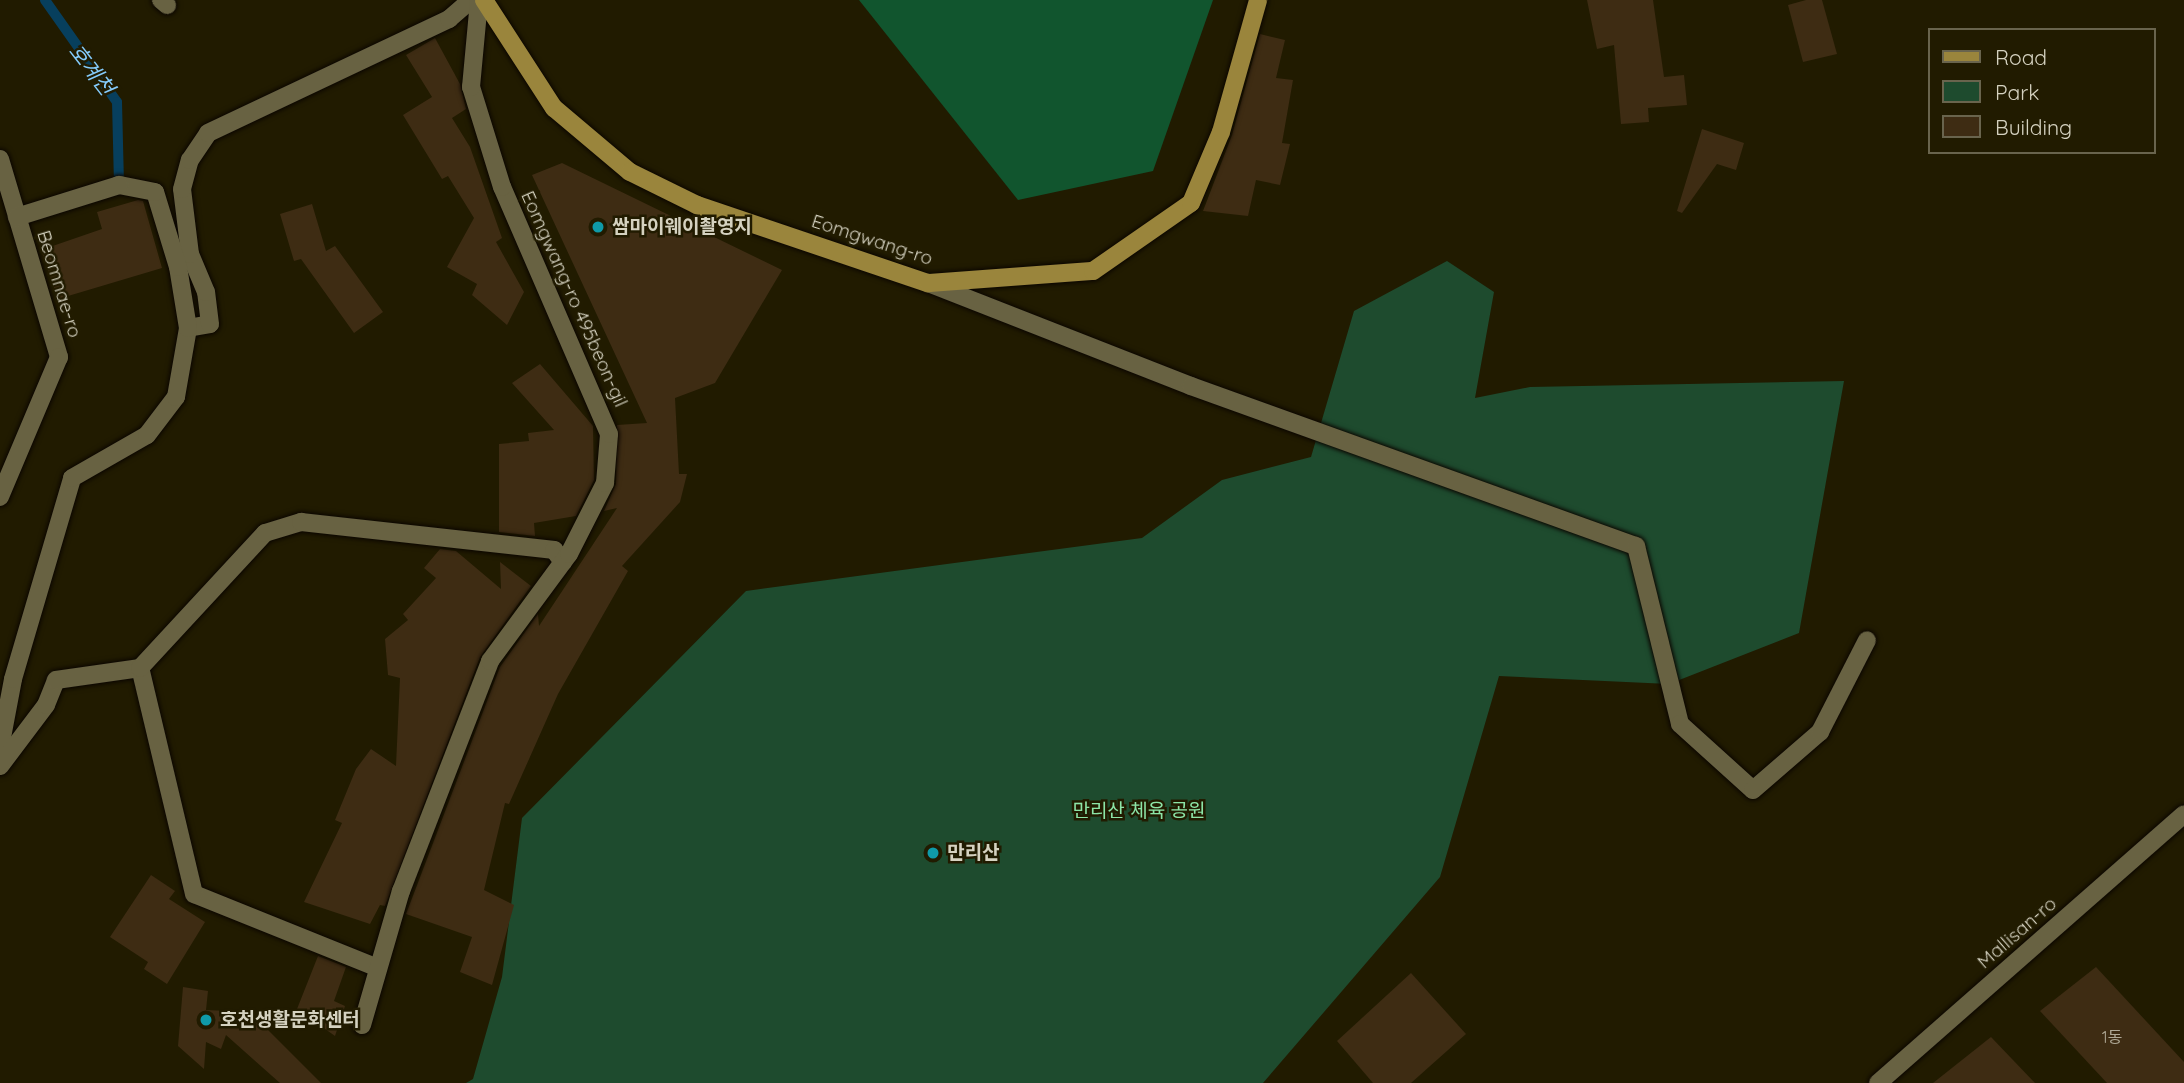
<!DOCTYPE html>
<meta charset="utf-8">
<style>
body{margin:0}
#map{position:relative;width:2184px;height:1083px;overflow:hidden;background:#211b00;font-family:Quicksand,"Noto Sans KR",sans-serif}
div>[style]{position:absolute}
.green>*{inset:0;background:#1e4b2e}
.forest>*{inset:0;background:#11552e}
.stream>*{height:10px;margin:-5px;padding:0 5px;transform-origin:5px;border-radius:5px;background:#073f5d}
.building>*{inset:0;background:#3e2c13}
.roads{filter:drop-shadow(0 0 2px #0b0600) drop-shadow(0 0 2px #0b0600)}
.minor>*{height:18px;margin:-9px;padding:0 9px;transform-origin:9px;border-radius:9px;background:#686242}
.major>*{height:18px;margin:-9px;padding:0 9px;transform-origin:9px;border-radius:9px;background:#9a853c}
.dots>*{width:19px;height:19px;translate:-50% -50%;box-sizing:border-box;border:4px solid #211b00;border-radius:50%}
span{translate:-50% -50%;white-space:nowrap;text-align:center;line-height:1.15;-webkit-text-stroke:5px #211b00;paint-order:stroke}
.number-label{font-size:16px;color:#afa895}
.number-label span{-webkit-text-stroke-width:0}
.poi-label{font-size:19px;color:#d5d2c0;font-weight:700}
.left{translate:0 -50%;text-align:left}
.street-label{font-size:19px;color:#d5d2c0}
.park-label{font-size:19px;color:#8ce5a7}
.water-label{font-size:21px;color:#85ccfc;font-style:italic}
.legend{position:absolute;left:1928px;top:28px;width:228px;height:126px;box-sizing:border-box;background:#211b00;border:2px solid #69644d;margin:0;padding:9px 12px;list-style:none;font-size:21px;color:#d5d2c0}
.legend li{display:flex;align-items:center;gap:14px;height:35px}
.legend b{width:35px;border:2px solid #69644d}
</style>
<div id="map">
<div class="green">
<div style="clip-path:polygon(1447px 261px,1494px 292px,1475px 398px,1530px 387px,1844px 381px,1799px 633px,1669px 684px,1499px 676px,1440px 877px,1263px 1083px,466px 1083px,473px 1079px,502px 977px,522px 818px,746px 591px,1142px 538px,1222px 480px,1311px 457px,1354px 311px)"></div>
</div>
<div class="forest">
<div style="clip-path:polygon(859px 0,1213px 0,1153px 171px,1018px 200px)"></div>
</div>
<div class="stream">
<div style="left:45px;top:0;width:125px;rotate:54.8deg"></div>
<div style="left:117px;top:102px;width:83px;rotate:88.6deg"></div>
</div>
<div class="building">
<div style="clip-path:polygon(1587px 0,1653px 0,1664px 77px,1684px 75px,1687px 105px,1648px 108px,1649px 122px,1621px 124px,1614px 45px,1597px 49px)"></div>
<div style="clip-path:polygon(1806px 0,1822px 0,1837px 54px,1803px 62px,1788px 5px)"></div>
<div style="clip-path:polygon(1260px 34px,1285px 40px,1276px 78px,1293px 80px,1282px 143px,1290px 144px,1280px 185px,1256px 180px,1248px 216px,1203px 211px,1232px 135px)"></div>
<div style="clip-path:polygon(435px 38px,460px 84px,466px 109px,452px 118px,470px 147px,502px 238px,496px 242px,524px 292px,507px 325px,472px 295px,477px 284px,447px 267px,474px 218px,448px 176px,442px 179px,403px 115px,432px 97px,406px 55px)"></div>
<div style="clip-path:polygon(1702px 129px,1744px 143px,1736px 170px,1717px 164px,1682px 213px,1677px 211px)"></div>
<div style="clip-path:polygon(562px 163px,782px 270px,715px 383px,675px 398px,679px 474px,687px 474px,680px 502px,622px 566px,628px 571px,558px 694px,509px 804px,505px 803px,484px 890px,514px 905px,492px 985px,460px 972px,472px 937px,406px 914px,500px 667px,538px 614px,539px 626px,617px 508px,604px 511px,616px 484px,617px 425px,647px 423px,532px 175px)"></div>
<div style="clip-path:polygon(138px 200px,143px 201px,162px 268px,58px 299px,41px 250px,102px 229px,97px 212px)"></div>
<div style="clip-path:polygon(312px 204px,326px 251px,335px 246px,383px 312px,354px 333px,301px 259px,294px 261px,280px 214px)"></div>
<div style="clip-path:polygon(540px 364px,593px 426px,594px 480px,576px 516px,534px 523px,535px 536px,499px 532px,499px 444px,529px 441px,528px 433px,554px 430px,512px 383px)"></div>
<div style="clip-path:polygon(440px 549px,456px 551px,501px 589px,500px 562px,531px 586px,480px 657px,385px 906px,380px 905px,370px 924px,304px 902px,342px 823px,335px 820px,356px 769px,371px 749px,396px 766px,400px 678px,388px 675px,385px 639px,408px 620px,403px 614px,436px 578px,424px 568px)"></div>
<div style="clip-path:polygon(151px 875px,175px 891px,169px 899px,205px 922px,167px 984px,144px 969px,148px 962px,110px 937px)"></div>
<div style="clip-path:polygon(318px 956px,346px 967px,334px 1001px,345px 1006px,335px 1036px,297px 1009px)"></div>
<div style="clip-path:polygon(2096px 967px,2184px 1062px,2184px 1083px,2107px 1083px,2040px 1011px)"></div>
<div style="clip-path:polygon(1411px 973px,1466px 1034px,1411px 1083px,1373px 1083px,1337px 1041px)"></div>
<div style="clip-path:polygon(183px 987px,208px 991px,206px 1010px,250px 1012px,321px 1083px,280px 1083px,226px 1035px,221px 1049px,206px 1042px,204px 1069px,178px 1046px)"></div>
<div style="clip-path:polygon(1991px 1037px,2035px 1083px,1933px 1083px)"></div>
</div>
<div class="roads">
<div class="minor">
<div style="left:161px;top:0;width:8px;rotate:40deg"></div>
<div style="left:0;top:159px;width:207px;rotate:73.4deg"></div>
<div style="left:59px;top:357px;width:152px;rotate:112.9deg"></div>
<div style="left:928px;top:283px;width:282px;rotate:21.4deg"></div>
<div style="left:1191px;top:386px;width:473px;rotate:19.8deg"></div>
<div style="left:1636px;top:546px;width:183px;rotate:76.1deg"></div>
<div style="left:1680px;top:724px;width:98px;rotate:42.1deg"></div>
<div style="left:1753px;top:790px;width:89px;rotate:-40.9deg"></div>
<div style="left:1820px;top:732px;width:103px;rotate:-62.9deg"></div>
<div style="left:188px;top:328px;width:22px;rotate:-10deg"></div>
<div style="left:210px;top:324px;width:32px;rotate:-97deg"></div>
<div style="left:206px;top:292px;width:41px;rotate:-112.8deg"></div>
<div style="left:190px;top:254px;width:65px;rotate:-97deg"></div>
<div style="left:182px;top:189px;width:30px;rotate:-75deg"></div>
<div style="left:190px;top:160px;width:32px;rotate:-56deg"></div>
<div style="left:208px;top:133px;width:267px;rotate:-25.3deg"></div>
<div style="left:449px;top:19px;width:29px;rotate:-41deg"></div>
<div style="left:0;top:748px;width:70px;rotate:-79.3deg"></div>
<div style="left:13px;top:679px;width:209px;rotate:-73.6deg"></div>
<div style="left:72px;top:478px;width:86px;rotate:-29.8deg"></div>
<div style="left:147px;top:435px;width:48px;rotate:-52.7deg"></div>
<div style="left:176px;top:397px;width:70px;rotate:-80.1deg"></div>
<div style="left:188px;top:328px;width:62px;rotate:-99.3deg"></div>
<div style="left:178px;top:267px;width:78px;rotate:-107deg"></div>
<div style="left:155px;top:192px;width:37px;rotate:-169deg"></div>
<div style="left:119px;top:185px;width:107px;rotate:162.6deg"></div>
<div style="left:0;top:766px;width:76px;rotate:-53deg"></div>
<div style="left:46px;top:705px;width:27px;rotate:-68deg"></div>
<div style="left:56px;top:680px;width:85px;rotate:-8.1deg"></div>
<div style="left:378px;top:968px;width:198px;rotate:-158.1deg"></div>
<div style="left:194px;top:894px;width:232px;rotate:-103.4deg"></div>
<div style="left:140px;top:668px;width:184px;rotate:-47.2deg"></div>
<div style="left:265px;top:533px;width:38px;rotate:-17deg"></div>
<div style="left:301px;top:522px;width:255px;rotate:6.3deg"></div>
<div style="left:554px;top:550px;width:15px;rotate:53deg"></div>
<div style="left:362px;top:1025px;width:140px;rotate:-73.8deg"></div>
<div style="left:401px;top:891px;width:247px;rotate:-68.8deg"></div>
<div style="left:490px;top:661px;width:133px;rotate:-53.6deg"></div>
<div style="left:569px;top:554px;width:80px;rotate:-63.1deg"></div>
<div style="left:605px;top:483px;width:49px;rotate:-85.3deg"></div>
<div style="left:609px;top:434px;width:269px;rotate:-113.4deg"></div>
<div style="left:502px;top:187px;width:105px;rotate:-107.2deg"></div>
<div style="left:471px;top:87px;width:87px;rotate:-84.7deg"></div>
<div style="left:1878px;top:1083px;width:407px;rotate:-41.3deg"></div>
</div>
<div class="major">
<div style="left:484px;top:0;width:129px;rotate:57.1deg"></div>
<div style="left:554px;top:108px;width:99px;rotate:40.1deg"></div>
<div style="left:630px;top:172px;width:75px;rotate:26.2deg"></div>
<div style="left:697px;top:205px;width:244px;rotate:18.7deg"></div>
<div style="left:928px;top:283px;width:165px;rotate:-4.2deg"></div>
<div style="left:1093px;top:271px;width:119px;rotate:-34.8deg"></div>
<div style="left:1191px;top:203px;width:77px;rotate:-67.1deg"></div>
<div style="left:1221px;top:132px;width:137px;rotate:-74.3deg"></div>
</div>
</div>
<div class="dots">
<div style="left:598px;top:227px;background:#0f9aa8"></div>
<div style="left:933px;top:853px;background:#0f9aa8"></div>
<div style="left:206px;top:1020px;background:#0f9aa8"></div>
</div>
<div class="number-label">
<span style="left:2112px;top:1037px">1동</span>
</div>
<div class="poi-label">
<span class="left" style="left:612px;top:227px">쌈마이웨이촬영지</span>
<span class="left" style="left:947px;top:853px">만리산</span>
<span class="left" style="left:220px;top:1020px">호천생활문화센터</span>
</div>
<div class="street-label">
<span style="left:872px;top:240px;rotate:18deg">Eomgwang-ro</span>
<span style="left:59px;top:284px;rotate:73deg">Beomnae-ro</span>
<span style="left:574px;top:299px;rotate:66deg">Eomgwang-ro 495beon-gil</span>
<span style="left:2017px;top:933px;rotate:-41deg">Mallisan-ro</span>
</div>
<div class="park-label">
<span style="left:1139px;top:811px">만리산 체육 공원</span>
</div>
<div class="water-label">
<span style="left:92px;top:69px;rotate:52deg">호계천</span>
</div>
<ul class="legend">
<li><b style="height:9px;background:#9a853c"></b>Road</li>
<li><b style="height:19px;background:#1e4b2e"></b>Park</li>
<li><b style="height:19px;background:#3e2c13"></b>Building</li>
</ul>
</div>
